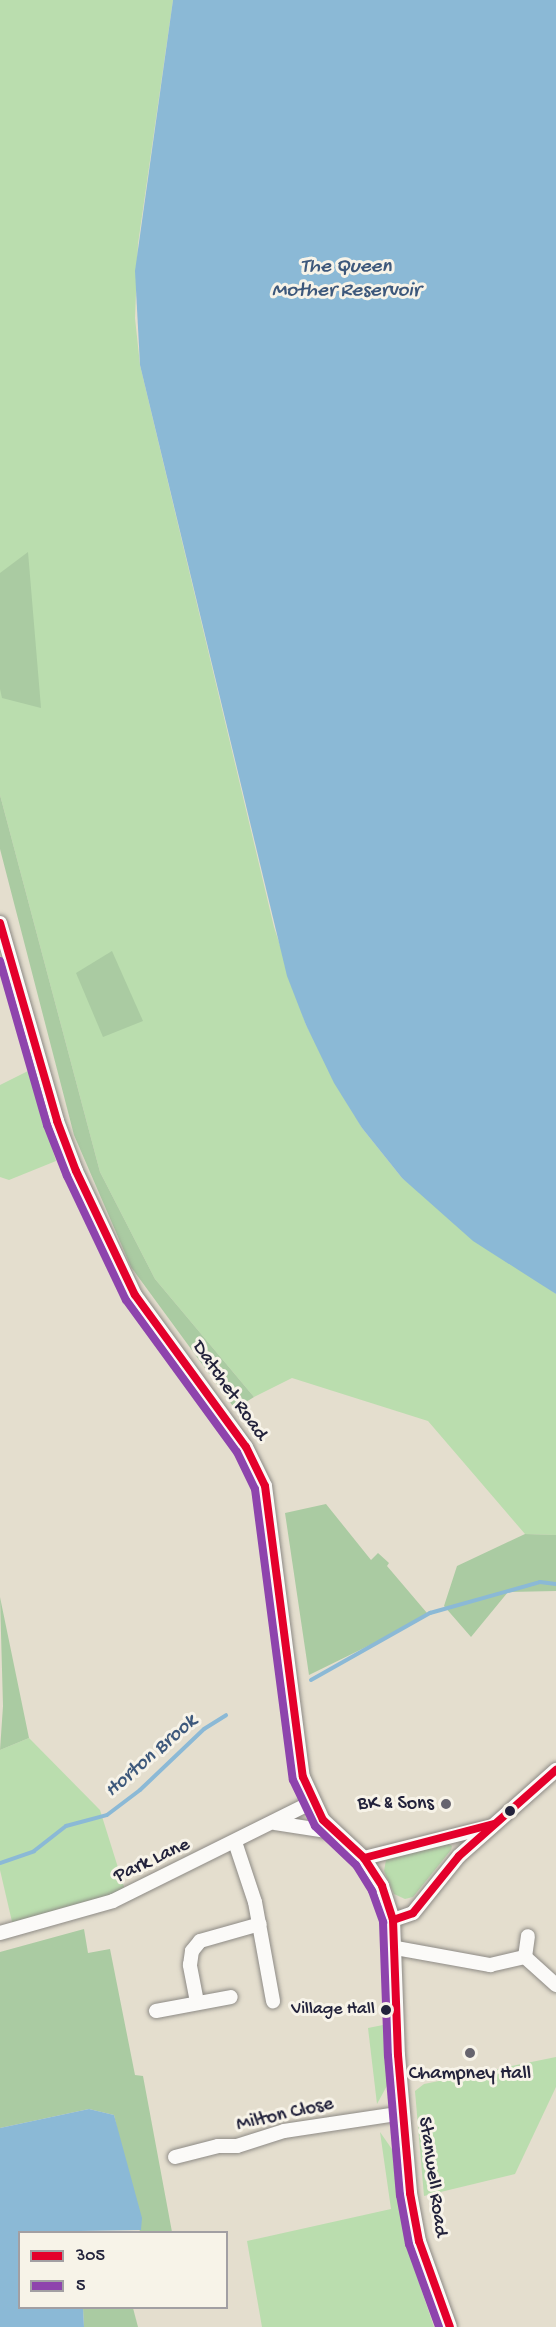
<!DOCTYPE html>
<style>
body{margin:0}
#map{position:relative;width:556px;height:2327px;overflow:hidden;background:#e4dece;font-family:"Gochi Hand",sans-serif}
div>[style]{position:absolute}
.green>*{inset:0;background:#baddae}
.forest>*{inset:0;background:#aacba2}
.water>*{inset:0;background:#8bb9d6}
.stream>*{height:4px;margin:-2px;padding:0 2px;transform-origin:2px;border-radius:2px;background:#8bb9d6}
.roads{filter:drop-shadow(0 0 2px #8d8a85) drop-shadow(0 0 2px #8d8a85)}
.minor>*{height:14px;margin:-7px;padding:0 7px;transform-origin:7px;border-radius:7px;background:#fbfaf8}
.bus-1>*{height:8px;margin:-4px;padding:0 4px;transform-origin:4px;border-radius:4px;background:#e4002b}
.bus-2>*{height:8px;margin:-4px;padding:0 4px;transform-origin:4px;border-radius:4px;background:#8e44ad}
.dots>*{width:16px;height:16px;translate:-50% -50%;box-sizing:border-box;border:3px solid #f7f3e8;border-radius:50%}
span{translate:-50% -50%;white-space:nowrap;text-align:center;line-height:1.15;-webkit-text-stroke:6px #f7f3e8;paint-order:stroke}
.bus-label{font-size:18px;color:#22223b}
.right{translate:-100% -50%;text-align:right}
.street-label{font-size:20px;color:#22223b}
.poi-label{font-size:20px;color:#22223b}
.water-label{font-size:21px;color:#3d587b;font-style:italic}
.legend{position:absolute;left:18px;top:2231px;width:210px;height:78px;box-sizing:border-box;background:#f7f3e8;border:2px solid #a29fa3;margin:0;padding:8px 10px;list-style:none;font-size:18px;color:#22223b}
.legend li{display:flex;align-items:center;gap:12px;height:30px}
.legend b{width:30px;border:2px solid #a29fa3}
</style>
<div id="map">
<div class="green">
<div style="clip-path:polygon(0 0,173px 0,138px 244px,135px 318px,140px 365px,274px 927px,306px 1025px,362px 1128px,402px 1178px,556px 1294px,556px 1535px,525px 1534px,428px 1421px,292px 1378px,254px 1397px,155px 1279px,100px 1172px,0 795px)"></div>
<div style="clip-path:polygon(28px 1071px,56px 1161px,9px 1180px,0 1177px,0 1085px)"></div>
<div style="clip-path:polygon(29px 1738px,100px 1810px,125px 1890px,13px 1926px,0 1870px,0 1750px)"></div>
<div style="clip-path:polygon(446px 1842px,452px 1846px,451px 1850px,413px 1897px,405px 1899px,394px 1894px,384px 1871px,386px 1860px)"></div>
<div style="clip-path:polygon(383px 2025px,389px 2082px,377px 2104px,368px 2028px)"></div>
<div style="clip-path:polygon(556px 2057px,556px 2087px,515px 2174px,424px 2196px,415px 2091px,424px 2084px)"></div>
<div style="clip-path:polygon(380px 2132px,396px 2155px,408px 2250px,434px 2327px,262px 2327px,247px 2241px,391px 2209px)"></div>
</div>
<div class="forest">
<div style="clip-path:polygon(28px 552px,41px 708px,2px 698px,0 689px,0 573px)"></div>
<div style="clip-path:polygon(0 795px,100px 1172px,155px 1279px,254px 1397px,235px 1409px,131px 1267px,74px 1135px,0 849px)"></div>
<div style="clip-path:polygon(112px 951px,143px 1021px,103px 1037px,76px 973px)"></div>
<div style="clip-path:polygon(326px 1504px,371px 1560px,378px 1553px,389px 1563px,387px 1566px,427px 1613px,417px 1622px,309px 1675px,285px 1513px)"></div>
<div style="clip-path:polygon(525px 1534px,556px 1535px,556px 1591px,508px 1592px,471px 1637px,444px 1606px,457px 1566px)"></div>
<div style="clip-path:polygon(0 1597px,29px 1738px,0 1750px,3px 1706px)"></div>
<div style="clip-path:polygon(84px 1929px,88px 1953px,110px 1949px,135px 2075px,143px 2076px,172px 2232px,140px 2232px,114px 2115px,89px 2109px,0 2128px,0 1952px)"></div>
<div style="clip-path:polygon(83px 2308px,133px 2308px,138px 2327px,84px 2327px)"></div>
</div>
<div class="water">
<div style="clip-path:polygon(173px 0,556px 0,556px 1294px,473px 1241px,402px 1178px,362px 1128px,334px 1083px,306px 1025px,287px 976px,140px 365px,135px 271px)"></div>
<div style="clip-path:polygon(89px 2109px,114px 2115px,142px 2218px,141px 2230px,20px 2232px,20px 2308px,83px 2308px,84px 2327px,0 2327px,0 2128px)"></div>
</div>
<div class="stream">
<div style="left:311px;top:1680px;width:137px;rotate:-29.4deg"></div>
<div style="left:430px;top:1613px;width:114px;rotate:-15.7deg"></div>
<div style="left:540px;top:1582px;width:16px;rotate:7deg"></div>
<div style="left:0;top:1863px;width:36px;rotate:-19deg"></div>
<div style="left:34px;top:1851px;width:41px;rotate:-38deg"></div>
<div style="left:66px;top:1826px;width:42px;rotate:-15deg"></div>
<div style="left:107px;top:1815px;width:41px;rotate:-37.1deg"></div>
<div style="left:140px;top:1790px;width:88px;rotate:-43.6deg"></div>
<div style="left:204px;top:1729px;width:26px;rotate:-32deg"></div>
</div>
<div class="roads">
<div class="minor">
<div style="left:0;top:923px;width:206px;rotate:73.9deg"></div>
<div style="left:57px;top:1121px;width:53px;rotate:69.2deg"></div>
<div style="left:76px;top:1171px;width:137px;rotate:64.6deg"></div>
<div style="left:135px;top:1295px;width:188px;rotate:53.9deg"></div>
<div style="left:246px;top:1447px;width:43px;rotate:64deg"></div>
<div style="left:265px;top:1486px;width:293px;rotate:82.6deg"></div>
<div style="left:303px;top:1777px;width:47px;rotate:65.1deg"></div>
<div style="left:323px;top:1820px;width:56px;rotate:42.8deg"></div>
<div style="left:364px;top:1858px;width:33px;rotate:57deg"></div>
<div style="left:382px;top:1886px;width:36px;rotate:72deg"></div>
<div style="left:393px;top:1920px;width:135px;rotate:87.9deg"></div>
<div style="left:398px;top:2055px;width:139px;rotate:85deg"></div>
<div style="left:410px;top:2193px;width:49px;rotate:79.4deg"></div>
<div style="left:419px;top:2241px;width:91px;rotate:70.2deg"></div>
<div style="left:275px;top:1823px;width:59px;rotate:8.8deg"></div>
<div style="left:235px;top:1842px;width:63px;rotate:71.6deg"></div>
<div style="left:255px;top:1902px;width:101px;rotate:79.7deg"></div>
<div style="left:364px;top:1858px;width:132px;rotate:-14deg"></div>
<div style="left:393px;top:1920px;width:21px;rotate:-19deg"></div>
<div style="left:413px;top:1913px;width:73px;rotate:-51.1deg"></div>
<div style="left:459px;top:1856px;width:130px;rotate:-41.6deg"></div>
<div style="left:0;top:1933px;width:117px;rotate:-15.8deg"></div>
<div style="left:113px;top:1901px;width:222px;rotate:-26.4deg"></div>
<div style="left:396px;top:1948px;width:96px;rotate:10.3deg"></div>
<div style="left:490px;top:1965px;width:36px;rotate:-13deg"></div>
<div style="left:525px;top:1957px;width:21px;rotate:-82deg"></div>
<div style="left:525px;top:1957px;width:42px;rotate:42.1deg"></div>
<div style="left:197px;top:2002px;width:38px;rotate:-101deg"></div>
<div style="left:190px;top:1965px;width:14px;rotate:-82deg"></div>
<div style="left:192px;top:1951px;width:13px;rotate:-51deg"></div>
<div style="left:200px;top:1941px;width:62px;rotate:-15.8deg"></div>
<div style="left:156px;top:2011px;width:76px;rotate:-10.6deg"></div>
<div style="left:175px;top:2157px;width:44px;rotate:-14.3deg"></div>
<div style="left:218px;top:2146px;width:19px"></div>
<div style="left:237px;top:2146px;width:49px;rotate:-17.7deg"></div>
<div style="left:284px;top:2131px;width:120px;rotate:-8.6deg"></div>
</div>
</div>
<div class="bus-1">
<div style="left:0;top:923px;width:206px;rotate:73.9deg"></div>
<div style="left:57px;top:1121px;width:53px;rotate:69.2deg"></div>
<div style="left:76px;top:1171px;width:137px;rotate:64.6deg"></div>
<div style="left:135px;top:1295px;width:188px;rotate:53.9deg"></div>
<div style="left:246px;top:1447px;width:43px;rotate:64deg"></div>
<div style="left:265px;top:1486px;width:293px;rotate:82.6deg"></div>
<div style="left:303px;top:1777px;width:47px;rotate:65.1deg"></div>
<div style="left:323px;top:1820px;width:56px;rotate:42.8deg"></div>
<div style="left:364px;top:1858px;width:33px;rotate:57deg"></div>
<div style="left:382px;top:1886px;width:36px;rotate:72deg"></div>
<div style="left:393px;top:1920px;width:135px;rotate:87.9deg"></div>
<div style="left:398px;top:2055px;width:139px;rotate:85deg"></div>
<div style="left:410px;top:2193px;width:49px;rotate:79.4deg"></div>
<div style="left:419px;top:2241px;width:91px;rotate:70.2deg"></div>
<div style="left:364px;top:1858px;width:134px;rotate:-14.7deg"></div>
<div style="left:393px;top:1920px;width:21px;rotate:-19deg"></div>
<div style="left:413px;top:1913px;width:73px;rotate:-51.1deg"></div>
<div style="left:459px;top:1856px;width:130px;rotate:-41.6deg"></div>
</div>
<div class="bus-2">
<div style="left:0;top:961px;width:171px;rotate:74deg"></div>
<div style="left:47px;top:1125px;width:55px;rotate:68.6deg"></div>
<div style="left:67px;top:1176px;width:137px;rotate:64.6deg"></div>
<div style="left:126px;top:1300px;width:188px;rotate:53.9deg"></div>
<div style="left:237px;top:1452px;width:41px;rotate:64.1deg"></div>
<div style="left:255px;top:1489px;width:293px;rotate:82.6deg"></div>
<div style="left:293px;top:1780px;width:51px;rotate:64.4deg"></div>
<div style="left:315px;top:1826px;width:57px;rotate:43.6deg"></div>
<div style="left:356px;top:1865px;width:31px;rotate:58deg"></div>
<div style="left:372px;top:1891px;width:33px;rotate:70deg"></div>
<div style="left:383px;top:1922px;width:134px;rotate:87.9deg"></div>
<div style="left:388px;top:2056px;width:140px;rotate:85.1deg"></div>
<div style="left:400px;top:2195px;width:50px;rotate:79.6deg"></div>
<div style="left:409px;top:2244px;width:88px;rotate:70.1deg"></div>
</div>
<div class="dots">
<div style="left:446px;top:1804px;background:#66646e"></div>
<div style="left:510px;top:1811px;background:#22223b"></div>
<div style="left:386px;top:2010px;background:#22223b"></div>
<div style="left:470px;top:2053px;background:#66646e"></div>
</div>
<div class="bus-label">
<span class="right" style="left:375px;top:2010px">Village Hall</span>
</div>
<div class="street-label">
<span style="left:229px;top:1391px;rotate:55deg">Datchet Road</span>
<span style="left:152px;top:1861px;rotate:-25deg">Park Lane</span>
<span style="left:285px;top:2115px;rotate:-13deg">Milton Close</span>
<span style="left:432px;top:2177px;rotate:82deg">Stanwell Road</span>
</div>
<div class="poi-label">
<span class="right" style="left:434px;top:1804px">BK &amp; Sons</span>
<span style="left:470px;top:2074px">Champney Hall</span>
</div>
<div class="water-label">
<span style="left:346px;top:280px">The Queen<br>Mother Reservoir</span>
<span style="left:152px;top:1757px;rotate:-41deg">Horton Brook</span>
</div>
<ul class="legend">
<li><b style="height:8px;background:#e4002b"></b>305</li>
<li><b style="height:8px;background:#8e44ad"></b>5</li>
</ul>
</div>
